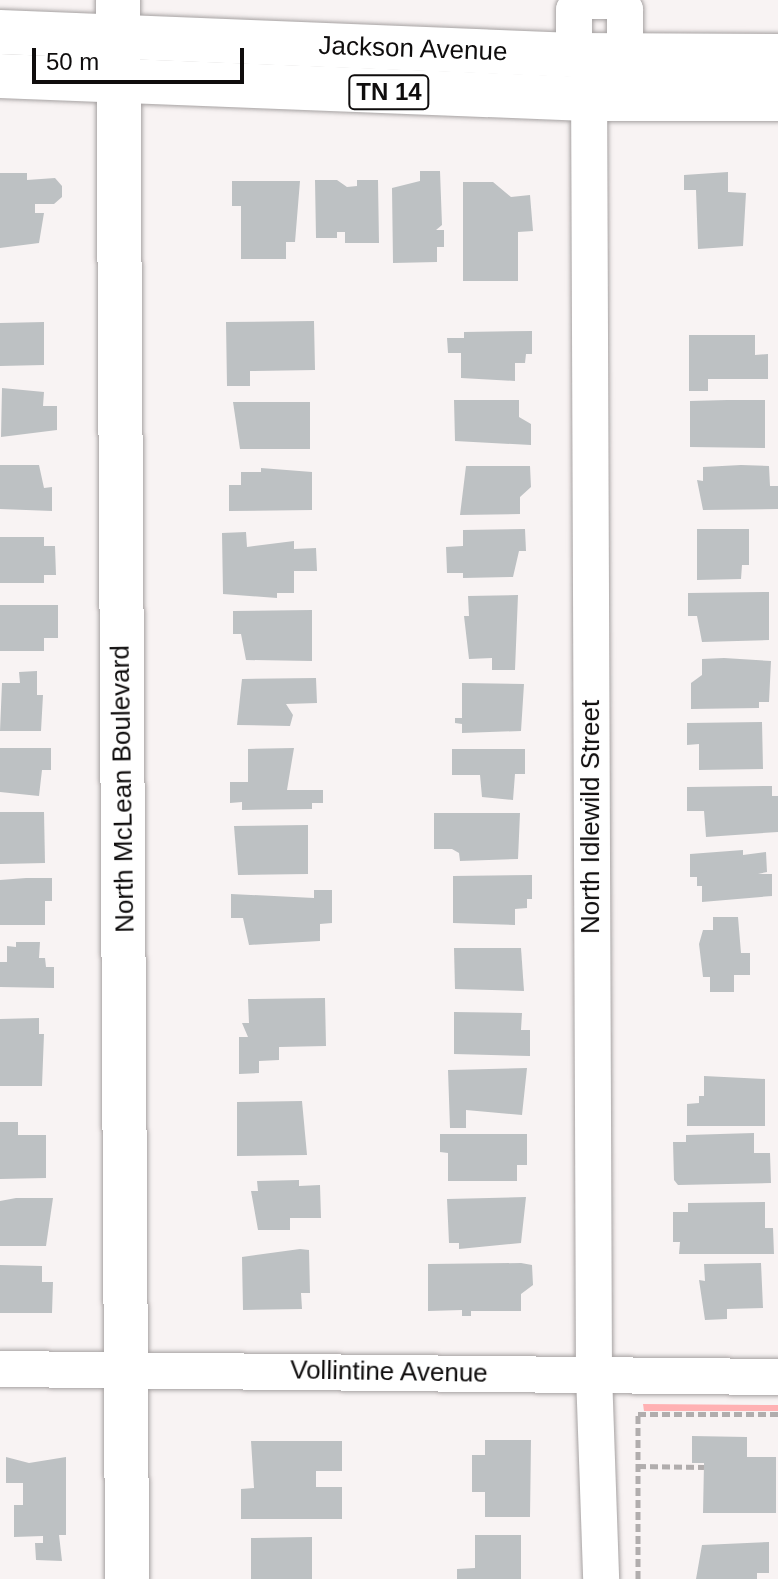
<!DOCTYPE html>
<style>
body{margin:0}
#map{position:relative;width:778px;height:1579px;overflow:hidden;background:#f8f3f3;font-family:Arial,sans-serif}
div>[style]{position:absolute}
.green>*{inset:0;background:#ffb1b3}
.building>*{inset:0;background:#bdc1c3}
.path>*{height:5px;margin-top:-2.5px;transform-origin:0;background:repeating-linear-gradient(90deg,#b1adad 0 8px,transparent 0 12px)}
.roads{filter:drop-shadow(0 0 2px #a6a2a2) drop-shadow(0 0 2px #a6a2a2)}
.minor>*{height:36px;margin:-18px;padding:0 18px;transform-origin:18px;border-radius:18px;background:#fff}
.major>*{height:44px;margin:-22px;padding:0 22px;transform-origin:22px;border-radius:22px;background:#fff}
span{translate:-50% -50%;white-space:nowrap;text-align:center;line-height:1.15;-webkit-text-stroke:8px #fff;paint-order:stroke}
.shield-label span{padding:2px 6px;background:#fff;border:2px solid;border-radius:6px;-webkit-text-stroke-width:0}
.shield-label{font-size:24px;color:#0f0d0d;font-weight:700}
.street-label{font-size:26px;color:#0f0d0d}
.scale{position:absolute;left:32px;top:48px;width:212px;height:36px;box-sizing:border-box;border:4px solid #0f0d0d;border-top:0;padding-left:10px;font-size:24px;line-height:28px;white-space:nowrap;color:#0f0d0d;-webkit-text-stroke:6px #fff;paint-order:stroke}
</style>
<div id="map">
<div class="green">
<div style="clip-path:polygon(643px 1404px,778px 1405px,778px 1411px,644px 1411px)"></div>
</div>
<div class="building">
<div style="clip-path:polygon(420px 171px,440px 171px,442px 225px,436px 230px,444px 230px,444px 247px,437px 247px,437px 262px,393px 263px,392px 188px,420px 181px)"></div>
<div style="clip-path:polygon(728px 172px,728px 192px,746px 193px,743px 246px,698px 249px,696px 190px,684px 190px,684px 175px)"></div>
<div style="clip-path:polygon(0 173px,27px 173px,27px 180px,55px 178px,62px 186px,62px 197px,54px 204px,35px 204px,35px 213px,44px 213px,39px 243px,0 248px)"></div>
<div style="clip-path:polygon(315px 180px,337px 180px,347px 187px,357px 186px,357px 180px,378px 180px,379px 243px,345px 243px,345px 232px,337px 232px,337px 238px,316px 238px)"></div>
<div style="clip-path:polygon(232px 181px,300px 181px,295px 242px,286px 242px,286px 259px,241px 259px,241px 206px,232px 206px)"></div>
<div style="clip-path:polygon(463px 182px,493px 182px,511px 197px,530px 195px,533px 231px,518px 232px,518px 281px,463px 281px)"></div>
<div style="clip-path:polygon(314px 321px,315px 370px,250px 371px,250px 386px,227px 386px,226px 322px)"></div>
<div style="clip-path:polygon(44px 322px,44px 365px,0 366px,0 323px)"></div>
<div style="clip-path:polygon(532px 331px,532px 354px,526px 354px,525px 363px,515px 363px,515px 381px,461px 378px,461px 353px,448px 353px,447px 338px,464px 338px,464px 332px)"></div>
<div style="clip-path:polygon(689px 335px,755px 335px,755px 355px,768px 354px,768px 379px,708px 379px,708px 391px,689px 391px)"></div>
<div style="clip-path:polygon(2px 388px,44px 392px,43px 406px,57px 406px,57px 430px,1px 437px)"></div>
<div style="clip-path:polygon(454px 400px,519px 400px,519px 417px,531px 424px,531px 445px,455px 441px)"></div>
<div style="clip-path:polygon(727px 400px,765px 400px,765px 448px,690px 447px,690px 401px)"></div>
<div style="clip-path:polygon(233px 402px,310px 402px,310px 449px,240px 449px)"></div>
<div style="clip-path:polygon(0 465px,39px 465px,44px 488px,52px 487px,52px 511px,0 509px)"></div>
<div style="clip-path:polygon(741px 465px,769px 466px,770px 486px,778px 486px,778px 509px,703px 510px,697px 480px,703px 481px,703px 467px)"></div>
<div style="clip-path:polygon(466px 466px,530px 466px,531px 487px,520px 497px,520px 514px,460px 515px)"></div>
<div style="clip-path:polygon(261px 468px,312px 472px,312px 510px,229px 511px,229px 485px,241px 485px,241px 472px,261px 472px)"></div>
<div style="clip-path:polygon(525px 529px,526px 551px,519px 551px,513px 577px,463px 578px,463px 573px,447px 573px,446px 547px,463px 546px,463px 530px)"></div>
<div style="clip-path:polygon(697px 529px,749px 529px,749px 565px,742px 565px,741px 579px,697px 580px)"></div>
<div style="clip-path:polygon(246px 532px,247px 547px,294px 541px,294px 549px,316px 548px,317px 571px,294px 571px,294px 593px,277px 593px,277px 598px,223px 594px,222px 533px)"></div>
<div style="clip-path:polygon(0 537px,44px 537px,44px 546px,55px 546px,56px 575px,44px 575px,44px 583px,0 583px)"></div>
<div style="clip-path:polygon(769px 592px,769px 640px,702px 642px,697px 616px,688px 616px,688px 593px)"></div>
<div style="clip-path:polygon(518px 595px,515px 670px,492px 670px,492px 658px,469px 659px,464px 616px,469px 616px,468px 596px)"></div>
<div style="clip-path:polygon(0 605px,58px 605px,58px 638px,44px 638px,44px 651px,0 651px)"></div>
<div style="clip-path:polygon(312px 610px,312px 661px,246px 660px,241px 634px,233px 634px,233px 611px)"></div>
<div style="clip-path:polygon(724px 658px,771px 661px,769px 702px,759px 702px,759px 708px,691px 709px,691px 683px,702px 675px,702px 659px)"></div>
<div style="clip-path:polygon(37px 671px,37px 695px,43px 695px,41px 731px,0 731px,2px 683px,20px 683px,19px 672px)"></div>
<div style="clip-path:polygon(316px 678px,317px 703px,286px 704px,293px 715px,290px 726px,237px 725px,242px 679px)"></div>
<div style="clip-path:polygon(462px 683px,524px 684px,521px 731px,462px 733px,462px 724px,455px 723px,455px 718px,462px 718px)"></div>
<div style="clip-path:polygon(762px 722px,763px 769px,699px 770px,699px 744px,687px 745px,687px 723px)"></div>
<div style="clip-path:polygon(0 748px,51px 748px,51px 770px,42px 770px,39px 796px,0 792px)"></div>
<div style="clip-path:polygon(294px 748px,287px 790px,323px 790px,323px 803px,312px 803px,312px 809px,242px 810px,242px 802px,230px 803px,230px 782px,248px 782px,248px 749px)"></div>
<div style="clip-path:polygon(452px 749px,525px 749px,525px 774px,515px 774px,513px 800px,482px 797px,480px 775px,452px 775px)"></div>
<div style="clip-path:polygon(772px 786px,772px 796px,778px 796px,778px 832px,706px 837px,704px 811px,687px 811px,687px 787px)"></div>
<div style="clip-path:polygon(0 812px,44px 812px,45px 863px,0 864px)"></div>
<div style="clip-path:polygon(434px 813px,520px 813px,518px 859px,460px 861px,459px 853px,452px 849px,434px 849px)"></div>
<div style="clip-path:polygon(308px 825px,308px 874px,238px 875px,234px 826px)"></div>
<div style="clip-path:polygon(743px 850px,743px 855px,766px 852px,767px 872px,758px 874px,772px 874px,772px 896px,702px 902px,702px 886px,697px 886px,697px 877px,690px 877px,690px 854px)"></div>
<div style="clip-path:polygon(532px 875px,532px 899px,527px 899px,527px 908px,515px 909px,515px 925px,453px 923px,453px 876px)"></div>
<div style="clip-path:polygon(26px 878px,52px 878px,52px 901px,45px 901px,45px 925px,0 925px,0 880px)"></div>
<div style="clip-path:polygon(314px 890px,332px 890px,332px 923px,320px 924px,320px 941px,249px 945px,243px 918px,231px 918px,231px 894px,314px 898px)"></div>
<div style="clip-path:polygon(713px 917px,738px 917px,741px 953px,750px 953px,750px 975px,734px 975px,734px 992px,710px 992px,710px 977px,703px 977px,699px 944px,703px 930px,713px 930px)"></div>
<div style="clip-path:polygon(16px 942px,40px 942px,39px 958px,45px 958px,46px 967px,54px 967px,54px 988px,0 987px,0 962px,7px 962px,7px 946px,16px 947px)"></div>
<div style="clip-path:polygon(454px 948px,521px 948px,524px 991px,455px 989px)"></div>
<div style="clip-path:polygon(325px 998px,326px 1046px,279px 1047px,279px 1060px,259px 1061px,259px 1073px,239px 1074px,239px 1037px,248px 1037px,242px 1023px,249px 1023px,248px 999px)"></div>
<div style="clip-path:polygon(454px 1012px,522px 1013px,521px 1030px,530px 1030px,530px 1056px,454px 1054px)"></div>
<div style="clip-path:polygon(39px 1018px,39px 1034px,44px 1034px,42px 1086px,0 1086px,0 1019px)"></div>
<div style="clip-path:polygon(527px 1068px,522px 1115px,466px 1110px,466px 1128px,450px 1128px,448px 1070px)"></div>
<div style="clip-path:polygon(704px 1076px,765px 1079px,765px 1126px,687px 1126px,687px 1104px,699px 1103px,699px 1096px,704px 1096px)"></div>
<div style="clip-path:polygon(302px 1101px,307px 1155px,237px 1156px,237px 1102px)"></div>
<div style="clip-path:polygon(0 1122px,18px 1122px,18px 1135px,46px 1135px,46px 1178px,0 1179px)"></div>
<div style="clip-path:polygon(754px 1133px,754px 1153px,770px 1153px,771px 1183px,678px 1185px,674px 1180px,673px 1142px,686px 1142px,686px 1135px)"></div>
<div style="clip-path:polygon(440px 1134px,527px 1134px,527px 1165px,517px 1165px,517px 1181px,448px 1181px,448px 1153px,440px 1152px)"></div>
<div style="clip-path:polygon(299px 1180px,299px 1186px,320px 1185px,321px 1218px,290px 1218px,290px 1230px,258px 1230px,251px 1191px,258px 1191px,257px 1181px)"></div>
<div style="clip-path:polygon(526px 1197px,521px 1243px,459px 1249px,459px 1243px,449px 1243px,447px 1199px)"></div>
<div style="clip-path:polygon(16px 1198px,53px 1198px,46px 1246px,0 1246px,0 1201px)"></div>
<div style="clip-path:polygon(765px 1202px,765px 1228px,773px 1228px,774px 1254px,679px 1254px,680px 1242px,673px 1242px,673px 1212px,688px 1212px,688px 1203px)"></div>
<div style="clip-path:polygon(300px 1249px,309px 1250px,310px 1293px,301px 1293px,302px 1309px,243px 1310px,242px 1257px)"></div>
<div style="clip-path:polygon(521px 1263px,532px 1265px,533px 1285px,521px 1294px,521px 1311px,471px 1311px,471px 1316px,462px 1316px,462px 1310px,428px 1311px,428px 1264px)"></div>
<div style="clip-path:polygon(761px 1263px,763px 1308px,727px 1309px,727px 1319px,705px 1320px,699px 1280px,705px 1281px,704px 1264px)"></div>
<div style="clip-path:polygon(0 1265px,42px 1266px,42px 1282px,53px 1282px,52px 1313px,0 1313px)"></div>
<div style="clip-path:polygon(692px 1436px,747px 1437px,747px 1457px,776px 1457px,776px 1513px,703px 1513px,704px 1463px,692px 1463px)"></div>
<div style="clip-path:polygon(485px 1440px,531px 1440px,530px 1517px,485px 1517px,485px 1492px,472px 1492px,472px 1455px,485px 1455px)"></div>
<div style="clip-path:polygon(251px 1441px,342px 1441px,342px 1471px,316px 1471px,316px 1487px,342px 1487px,342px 1519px,241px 1519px,241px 1489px,254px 1488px)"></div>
<div style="clip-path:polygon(6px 1457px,29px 1463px,66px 1457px,66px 1535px,59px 1535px,62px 1561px,36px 1560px,35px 1543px,43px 1543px,43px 1536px,14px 1537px,14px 1505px,23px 1505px,23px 1483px,6px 1483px)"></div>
<div style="clip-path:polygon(475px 1535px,521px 1535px,521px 1579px,457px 1579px,457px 1569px,475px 1568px)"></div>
<div style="clip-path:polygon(312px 1537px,312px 1579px,251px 1579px,251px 1538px)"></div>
<div style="clip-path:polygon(769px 1542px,769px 1573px,757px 1573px,757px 1579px,696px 1579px,702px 1545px)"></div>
</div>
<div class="path">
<div style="left:638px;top:1466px;width:66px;rotate:0.9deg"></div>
<div style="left:638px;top:1579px;width:165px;rotate:-90deg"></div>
<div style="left:638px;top:1414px;width:140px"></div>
</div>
<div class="roads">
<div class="minor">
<div style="left:574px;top:55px;width:45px;rotate:-90deg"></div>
<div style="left:574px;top:10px;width:11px;rotate:-56deg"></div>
<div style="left:580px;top:1px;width:39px"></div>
<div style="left:619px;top:1px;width:11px;rotate:56deg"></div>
<div style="left:625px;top:10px;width:45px;rotate:90deg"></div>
<div style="left:589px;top:73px;width:1301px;rotate:89.78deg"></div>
<div style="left:594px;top:1374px;width:205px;rotate:88deg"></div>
<div style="left:0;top:1369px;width:778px;rotate:0.59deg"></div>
</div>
<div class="major">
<div style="left:118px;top:0;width:1579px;rotate:89.67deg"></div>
<div style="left:0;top:32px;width:574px;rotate:2.29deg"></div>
<div style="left:574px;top:55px;width:204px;rotate:0.3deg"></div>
<div style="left:0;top:76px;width:588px;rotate:2.24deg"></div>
<div style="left:588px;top:99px;width:190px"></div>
</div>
</div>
<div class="shield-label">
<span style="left:389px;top:92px">TN 14</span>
</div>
<div class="street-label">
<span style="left:413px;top:49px;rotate:2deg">Jackson Avenue</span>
<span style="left:123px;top:789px;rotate:-91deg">North McLean Boulevard</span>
<span style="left:591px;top:817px;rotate:-90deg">North Idlewild Street</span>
<span style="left:389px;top:1372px;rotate:1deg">Vollintine Avenue</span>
</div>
<div class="scale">50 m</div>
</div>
